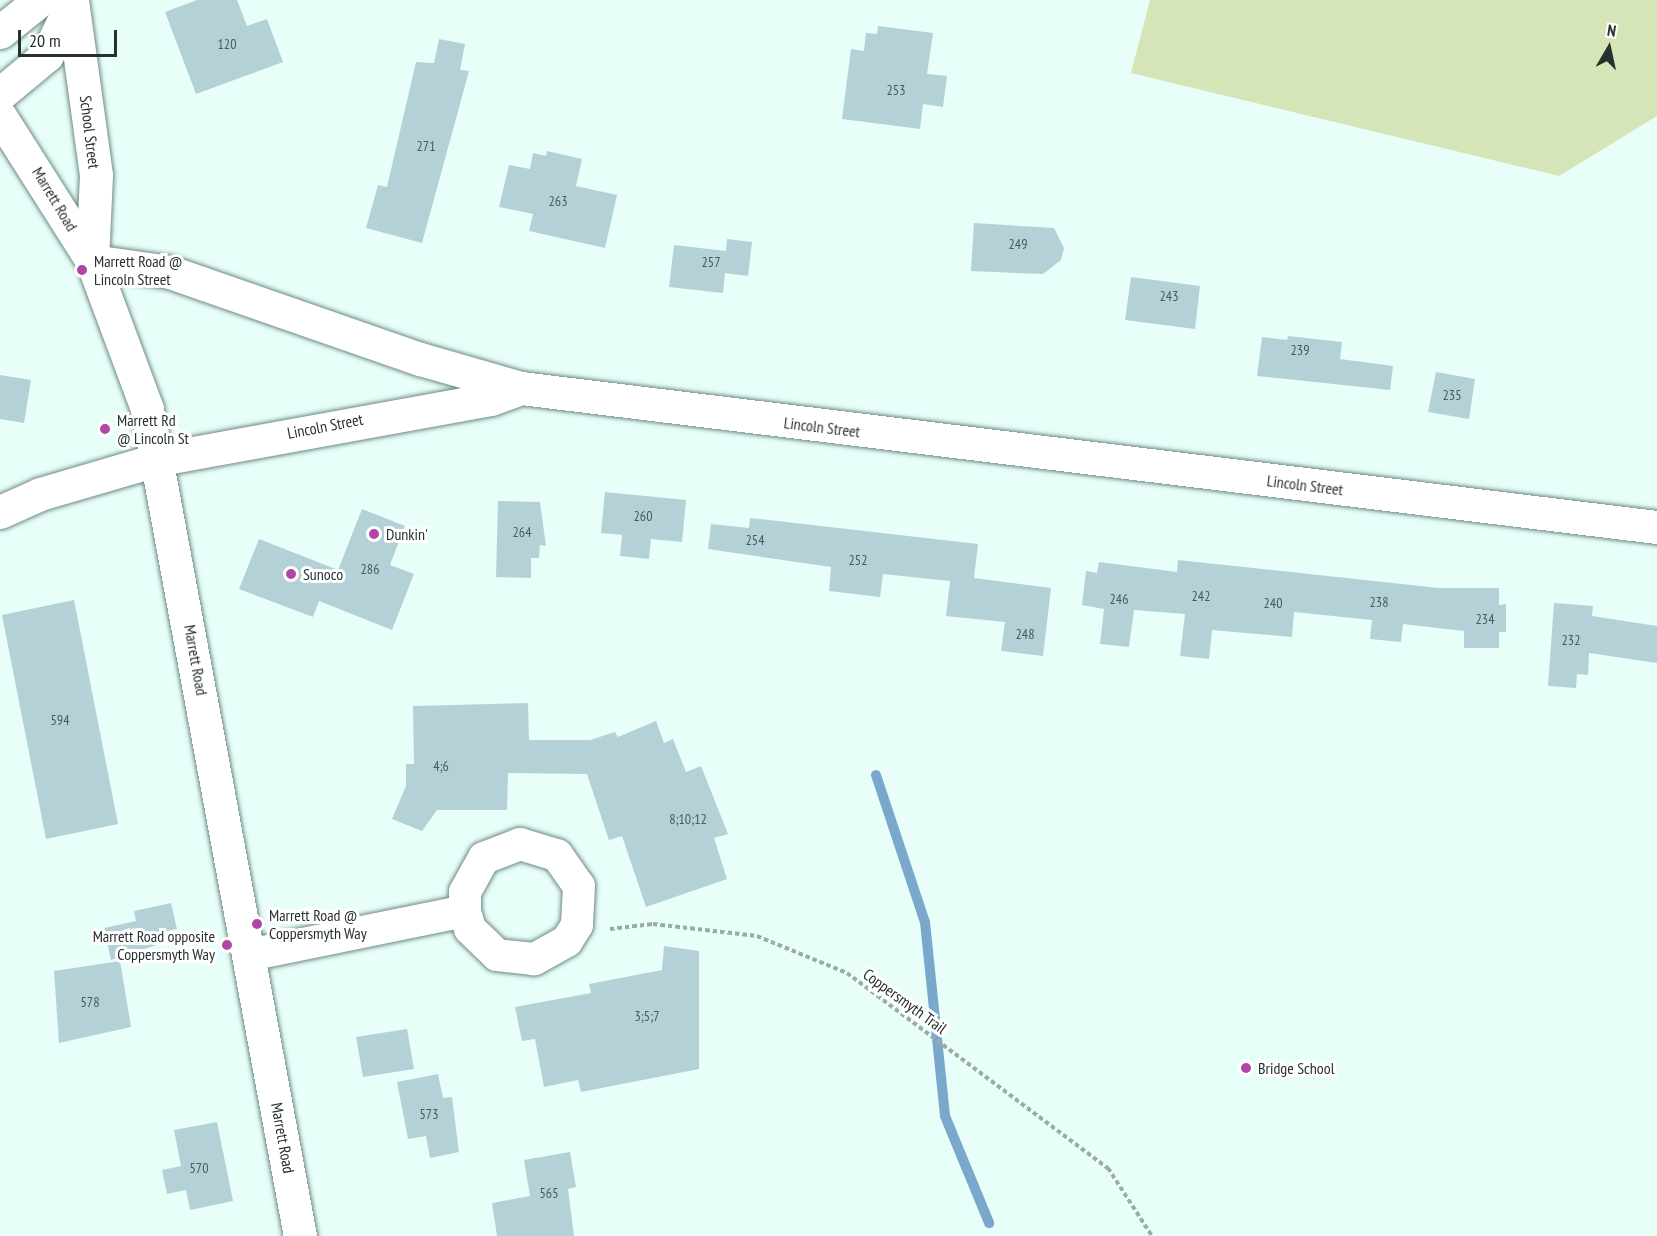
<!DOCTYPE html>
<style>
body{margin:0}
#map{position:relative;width:1657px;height:1236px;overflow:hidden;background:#e7fef9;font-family:"PT Sans Narrow",sans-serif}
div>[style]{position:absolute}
.green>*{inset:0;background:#d5e5b8}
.stream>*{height:10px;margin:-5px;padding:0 5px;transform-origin:5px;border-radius:5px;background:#79a8cc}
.building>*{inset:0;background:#b5d1d8}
.path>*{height:4px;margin-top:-2px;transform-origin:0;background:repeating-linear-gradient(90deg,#9aaca8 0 4.5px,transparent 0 7.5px)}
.roads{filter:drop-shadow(0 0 2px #6f8a85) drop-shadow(0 0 2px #6f8a85)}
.minor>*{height:32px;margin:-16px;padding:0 16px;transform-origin:16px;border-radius:16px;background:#fff}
.tertiary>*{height:33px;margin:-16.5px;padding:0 16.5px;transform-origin:16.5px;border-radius:16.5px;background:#fff}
.secondary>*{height:33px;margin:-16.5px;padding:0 16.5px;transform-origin:16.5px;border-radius:16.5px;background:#fff}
.dots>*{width:16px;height:16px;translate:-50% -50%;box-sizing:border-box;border:3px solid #fff;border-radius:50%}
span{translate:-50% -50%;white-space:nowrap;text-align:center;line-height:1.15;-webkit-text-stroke:6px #fff;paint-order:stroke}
.number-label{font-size:14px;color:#4a5959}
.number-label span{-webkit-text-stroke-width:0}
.street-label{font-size:16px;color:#26312f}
.poi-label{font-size:16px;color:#26312f}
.left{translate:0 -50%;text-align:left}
.right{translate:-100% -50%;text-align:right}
.north{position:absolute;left:1579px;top:18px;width:60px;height:60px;-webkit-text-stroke:4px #fff;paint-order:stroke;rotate:9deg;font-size:16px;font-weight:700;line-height:24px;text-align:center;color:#26312f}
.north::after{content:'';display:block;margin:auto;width:21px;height:27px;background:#26312f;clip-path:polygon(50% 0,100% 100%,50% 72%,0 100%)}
.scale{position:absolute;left:18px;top:30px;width:99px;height:27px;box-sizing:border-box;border:3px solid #26312f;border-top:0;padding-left:8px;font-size:18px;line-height:21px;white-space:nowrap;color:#26312f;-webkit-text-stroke:4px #fff;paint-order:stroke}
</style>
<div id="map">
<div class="green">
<div style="clip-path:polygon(1150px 0,1657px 0,1657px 116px,1559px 176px,1131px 73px)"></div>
</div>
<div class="stream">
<div style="left:876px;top:775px;width:155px;rotate:71.6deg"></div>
<div style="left:925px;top:922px;width:195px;rotate:84.1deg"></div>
<div style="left:945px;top:1116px;width:116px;rotate:67.6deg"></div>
</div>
<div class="building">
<div style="clip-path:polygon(197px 0,237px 0,247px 26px,267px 19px,283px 62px,196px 94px,165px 12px)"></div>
<div style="clip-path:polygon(878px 26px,933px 33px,927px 74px,947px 76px,943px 107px,923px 104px,920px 129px,842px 119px,851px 49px,864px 51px,866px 33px,877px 34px)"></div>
<div style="clip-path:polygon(439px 39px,465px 44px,460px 70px,469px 71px,422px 243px,366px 228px,378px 185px,387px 187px,416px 62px,434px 63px)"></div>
<div style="clip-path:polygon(547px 151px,582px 159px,576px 186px,617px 195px,605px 248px,529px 231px,533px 214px,499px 207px,509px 165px,530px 169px,533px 153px,546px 156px)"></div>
<div style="clip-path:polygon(974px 223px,1054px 228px,1064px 248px,1061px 260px,1043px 274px,971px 271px)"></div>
<div style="clip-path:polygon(727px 239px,752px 242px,748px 276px,725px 273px,723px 293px,669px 287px,674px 245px,726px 251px)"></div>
<div style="clip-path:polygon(1131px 277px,1200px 286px,1195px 329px,1125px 320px)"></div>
<div style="clip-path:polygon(1288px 336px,1342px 342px,1340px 359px,1393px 366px,1390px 390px,1257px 376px,1262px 337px,1287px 340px)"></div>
<div style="clip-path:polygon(1436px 372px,1475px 379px,1469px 419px,1428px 412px)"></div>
<div style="clip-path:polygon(0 375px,31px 380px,24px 423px,0 419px)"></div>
<div style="clip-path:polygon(605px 492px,686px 500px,682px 542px,651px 539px,649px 559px,620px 556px,622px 535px,601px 533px)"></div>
<div style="clip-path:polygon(498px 501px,540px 502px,546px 546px,540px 545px,539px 558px,531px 558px,531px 578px,496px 577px)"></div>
<div style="clip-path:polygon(362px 509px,405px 526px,390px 565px,414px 574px,392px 630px,319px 601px,313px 617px,239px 589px,259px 539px,338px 570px)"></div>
<div style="clip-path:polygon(750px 518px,978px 544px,974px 578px,1051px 588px,1043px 656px,1001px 651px,1005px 622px,946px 616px,950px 581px,883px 574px,880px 597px,829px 591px,831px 567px,708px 549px,711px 524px,749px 528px)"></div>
<div style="clip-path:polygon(1178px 560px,1439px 588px,1499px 588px,1499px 605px,1506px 604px,1506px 632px,1499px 632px,1499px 648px,1464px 648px,1464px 631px,1403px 624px,1401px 642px,1370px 639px,1372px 620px,1294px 612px,1292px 637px,1212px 630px,1209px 659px,1180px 656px,1185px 614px,1134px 610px,1129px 647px,1100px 644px,1104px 609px,1082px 605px,1086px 571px,1097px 573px,1099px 562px,1177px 572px)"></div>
<div style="clip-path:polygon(74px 600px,118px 824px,46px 839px,2px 615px)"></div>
<div style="clip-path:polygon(1554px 603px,1593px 606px,1592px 616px,1657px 626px,1657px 663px,1589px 653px,1588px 675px,1577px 674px,1576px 688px,1548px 686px)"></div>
<div style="clip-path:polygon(528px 703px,529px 740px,590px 740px,615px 732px,618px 737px,656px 721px,664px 743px,673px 739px,686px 772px,701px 766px,728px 834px,714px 838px,727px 879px,646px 907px,622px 836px,609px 840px,587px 774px,508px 773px,507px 810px,437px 810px,422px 831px,392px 819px,406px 786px,406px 764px,414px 764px,413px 706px)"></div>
<div style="clip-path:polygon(171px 903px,177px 929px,161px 932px,163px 943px,111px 960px,104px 928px,136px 921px,134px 911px)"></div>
<div style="clip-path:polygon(664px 946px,699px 951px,699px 1069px,581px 1092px,578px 1080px,544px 1087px,535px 1039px,522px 1041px,515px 1007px,591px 993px,589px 984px,662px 970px)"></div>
<div style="clip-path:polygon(120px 961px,131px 1027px,59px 1043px,54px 971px)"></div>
<div style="clip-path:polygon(407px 1029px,414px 1069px,363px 1077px,356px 1037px)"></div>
<div style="clip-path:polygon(438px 1074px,443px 1098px,452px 1097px,459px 1152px,430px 1158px,426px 1136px,408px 1139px,397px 1082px)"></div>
<div style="clip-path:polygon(217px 1122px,233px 1201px,190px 1210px,186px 1190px,167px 1194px,162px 1170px,181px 1166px,174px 1130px)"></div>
<div style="clip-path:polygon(570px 1152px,576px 1187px,568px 1189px,574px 1236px,497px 1236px,492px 1203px,530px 1196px,524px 1160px)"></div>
</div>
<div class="path">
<div style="left:610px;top:929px;width:43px;rotate:-6.6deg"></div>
<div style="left:653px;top:924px;width:105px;rotate:6.6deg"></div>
<div style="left:757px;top:936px;width:97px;rotate:22.3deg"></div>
<div style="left:847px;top:973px;width:326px;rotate:36.8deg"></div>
<div style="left:1108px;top:1168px;width:81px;rotate:57.1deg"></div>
</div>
<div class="roads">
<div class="minor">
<div style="left:249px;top:955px;width:220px;rotate:-11.5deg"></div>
<div style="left:465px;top:911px;width:19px;rotate:-90deg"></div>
<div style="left:465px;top:892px;width:39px;rotate:-61deg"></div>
<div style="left:484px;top:858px;width:39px;rotate:-21deg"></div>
<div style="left:520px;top:844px;width:39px;rotate:17deg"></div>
<div style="left:557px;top:855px;width:38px;rotate:55deg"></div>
<div style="left:579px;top:886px;width:39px;rotate:93deg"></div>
<div style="left:577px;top:925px;width:19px;rotate:122deg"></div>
<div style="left:567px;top:941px;width:38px;rotate:151deg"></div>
<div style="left:534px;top:959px;width:37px;rotate:-174deg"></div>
<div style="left:497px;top:955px;width:37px;rotate:-136deg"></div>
<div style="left:470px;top:929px;width:19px;rotate:-106deg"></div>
</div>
<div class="tertiary">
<div style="left:72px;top:0;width:177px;rotate:82.2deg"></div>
<div style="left:96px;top:175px;width:86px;rotate:92.7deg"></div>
<div style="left:0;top:32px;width:51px;rotate:-38.7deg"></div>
<div style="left:0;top:94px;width:61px;rotate:-39.7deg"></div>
<div style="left:47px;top:55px;width:58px;rotate:-64.3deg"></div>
<div style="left:0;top:512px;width:44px;rotate:-24.2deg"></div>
<div style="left:40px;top:494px;width:125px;rotate:-16.3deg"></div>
<div style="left:160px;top:459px;width:336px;rotate:-10.3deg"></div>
<div style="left:491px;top:399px;width:32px;rotate:-20deg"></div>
<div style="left:521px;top:388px;width:1144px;rotate:6.98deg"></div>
</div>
<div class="secondary">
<div style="left:0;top:116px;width:172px;rotate:57.6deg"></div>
<div style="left:92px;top:261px;width:158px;rotate:69.6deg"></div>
<div style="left:147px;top:409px;width:841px;rotate:79.52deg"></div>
<div style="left:92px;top:261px;width:79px;rotate:8deg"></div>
<div style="left:170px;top:272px;width:265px;rotate:19.2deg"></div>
<div style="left:420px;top:359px;width:105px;rotate:16deg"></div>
</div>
</div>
<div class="dots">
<div style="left:82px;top:270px;background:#b246a6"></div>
<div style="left:105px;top:429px;background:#b246a6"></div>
<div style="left:374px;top:534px;background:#b246a6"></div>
<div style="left:291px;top:574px;background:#b246a6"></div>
<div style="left:257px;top:924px;background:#b246a6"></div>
<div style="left:227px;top:945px;background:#b246a6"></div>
<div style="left:1246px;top:1068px;background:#b246a6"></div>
</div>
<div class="number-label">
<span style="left:227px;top:44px">120</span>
<span style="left:896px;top:90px">253</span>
<span style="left:426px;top:146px">271</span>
<span style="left:558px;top:201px">263</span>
<span style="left:1018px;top:244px">249</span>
<span style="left:711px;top:262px">257</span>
<span style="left:1169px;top:296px">243</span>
<span style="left:1300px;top:350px">239</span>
<span style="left:1452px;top:395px">235</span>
<span style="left:643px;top:516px">260</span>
<span style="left:522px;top:532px">264</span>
<span style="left:755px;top:540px">254</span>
<span style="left:858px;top:560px">252</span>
<span style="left:370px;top:569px">286</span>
<span style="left:1201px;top:596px">242</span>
<span style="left:1119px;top:599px">246</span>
<span style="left:1379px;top:602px">238</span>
<span style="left:1273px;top:603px">240</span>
<span style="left:1485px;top:619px">234</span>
<span style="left:1025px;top:634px">248</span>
<span style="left:1571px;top:640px">232</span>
<span style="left:60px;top:720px">594</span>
<span style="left:441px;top:766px">4;6</span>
<span style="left:688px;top:819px">8;10;12</span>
<span style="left:90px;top:1002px">578</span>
<span style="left:647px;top:1016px">3;5;7</span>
<span style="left:429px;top:1114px">573</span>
<span style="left:199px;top:1168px">570</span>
<span style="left:549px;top:1193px">565</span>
</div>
<div class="street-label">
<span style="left:90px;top:132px;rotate:83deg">School Street</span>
<span style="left:55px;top:199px;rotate:59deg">Marrett Road</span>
<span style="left:325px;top:426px;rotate:-11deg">Lincoln Street</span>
<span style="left:822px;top:427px;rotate:7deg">Lincoln Street</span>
<span style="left:1305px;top:485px;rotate:7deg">Lincoln Street</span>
<span style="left:196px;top:660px;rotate:80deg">Marrett Road</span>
<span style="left:905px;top:1001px;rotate:36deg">Coppersmyth Trail</span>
<span style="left:283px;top:1138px;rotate:80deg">Marrett Road</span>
</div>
<div class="poi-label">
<span class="left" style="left:94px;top:270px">Marrett Road @<br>Lincoln Street</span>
<span class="left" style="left:117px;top:429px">Marrett Rd<br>@ Lincoln St</span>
<span class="left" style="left:386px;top:534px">Dunkin'</span>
<span class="left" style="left:303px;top:574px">Sunoco</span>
<span class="left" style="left:269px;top:924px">Marrett Road @<br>Coppersmyth Way</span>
<span class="right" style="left:215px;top:945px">Marrett Road opposite<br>Coppersmyth Way</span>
<span class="left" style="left:1258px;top:1068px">Bridge School</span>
</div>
<div class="north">N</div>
<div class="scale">20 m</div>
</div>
